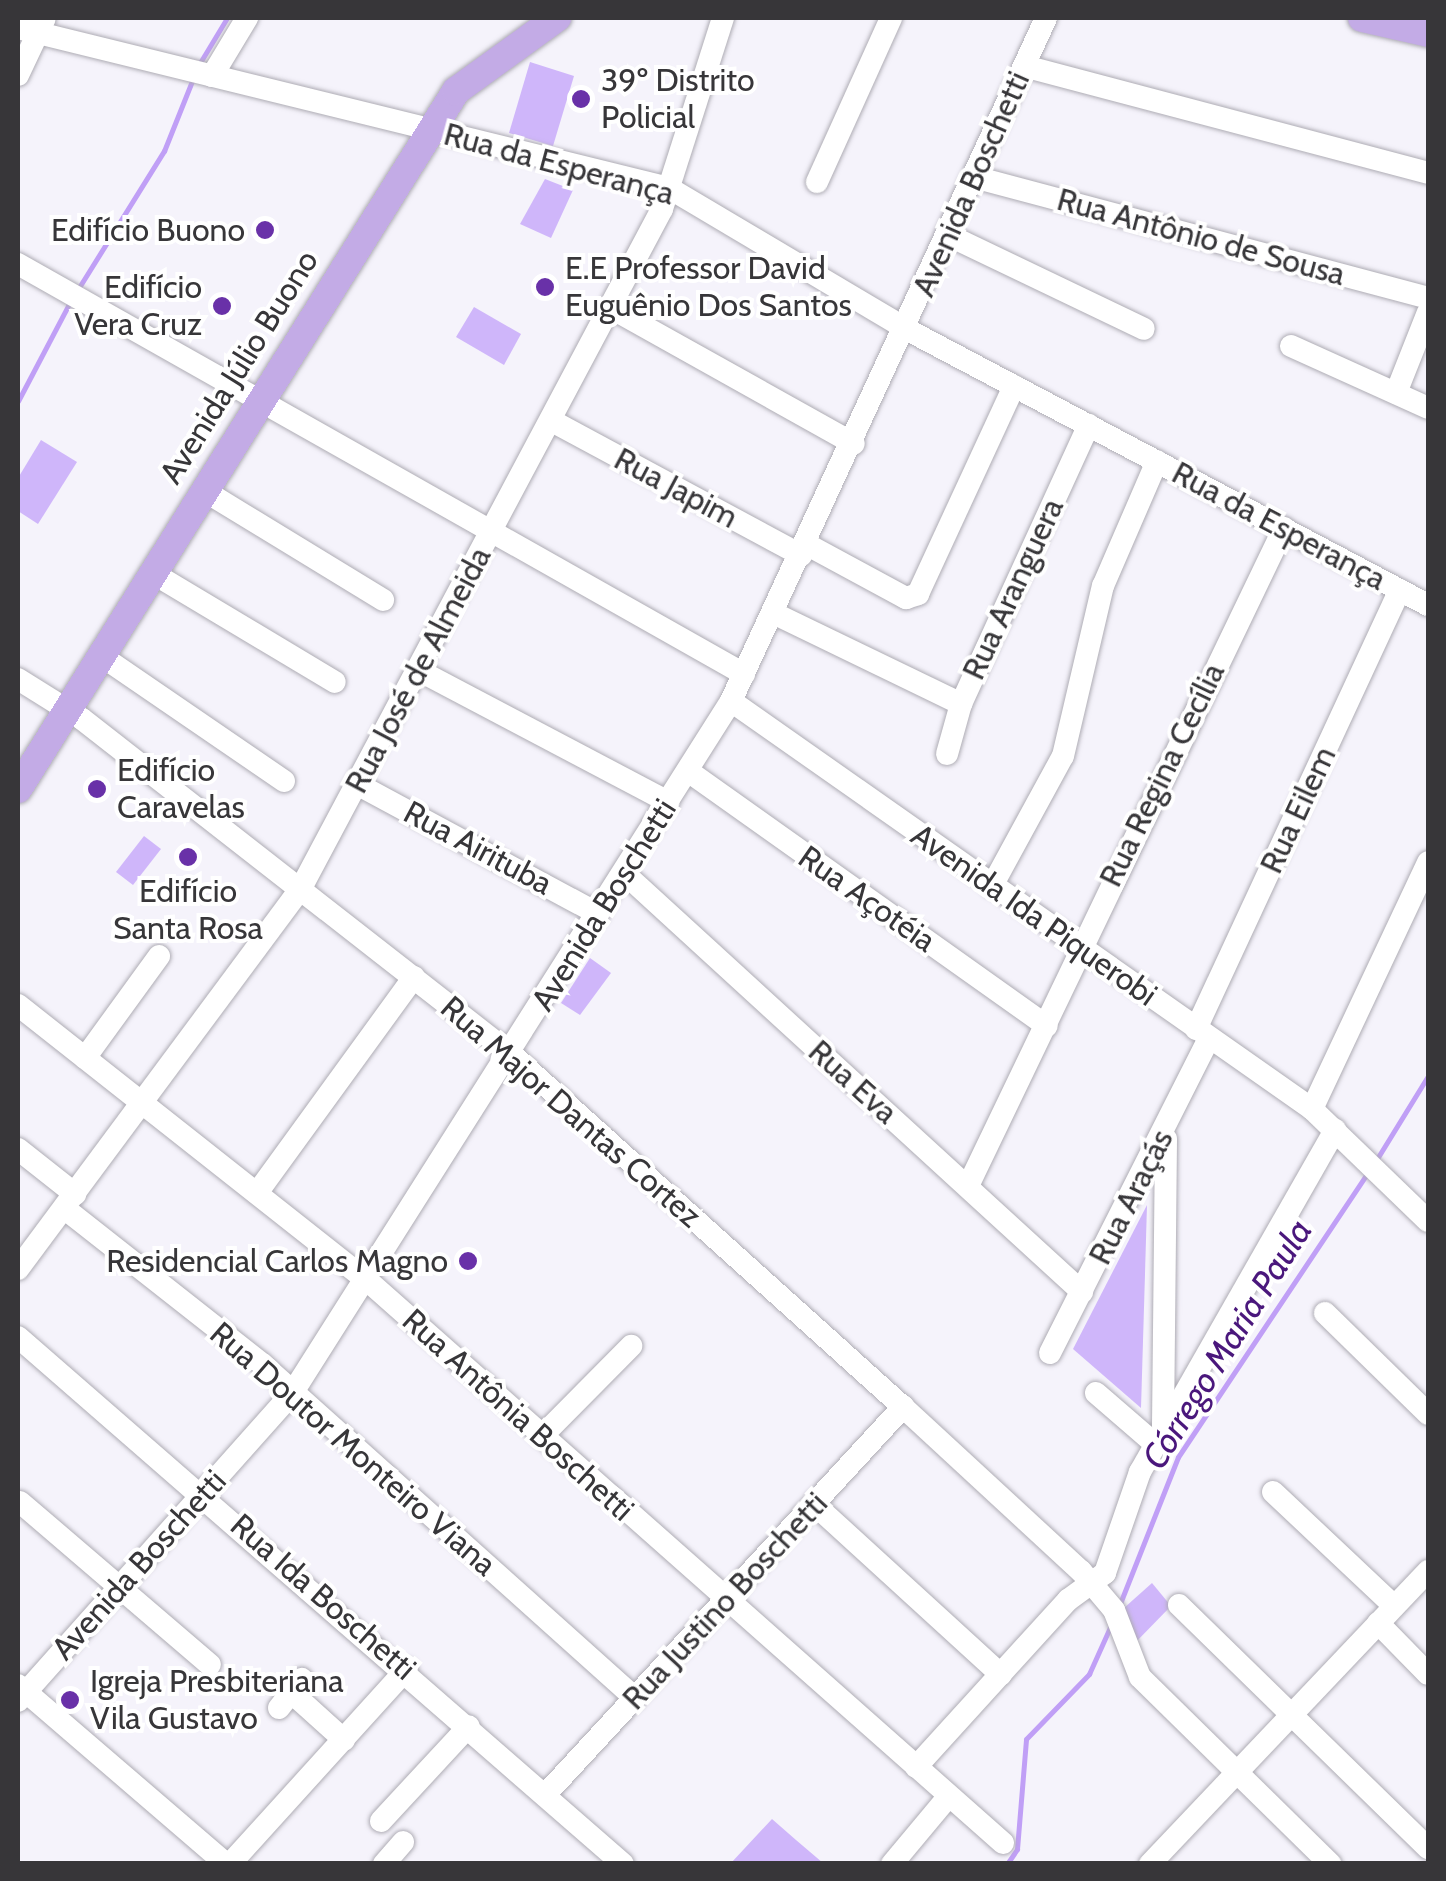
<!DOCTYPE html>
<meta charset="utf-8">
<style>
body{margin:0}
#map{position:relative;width:1446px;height:1881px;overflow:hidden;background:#f5f3fb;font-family:Cabin,sans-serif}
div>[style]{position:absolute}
.green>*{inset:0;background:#cfb6fa}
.stream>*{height:5px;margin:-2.5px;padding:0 2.5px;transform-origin:2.5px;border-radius:2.5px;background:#c09ff6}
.roads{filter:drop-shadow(0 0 2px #aeacb4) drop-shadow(0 0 2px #aeacb4)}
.minor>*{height:22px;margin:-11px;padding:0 11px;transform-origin:11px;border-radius:11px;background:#fff}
.major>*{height:28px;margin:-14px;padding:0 14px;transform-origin:14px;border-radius:14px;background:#c3abe6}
.dots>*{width:28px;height:28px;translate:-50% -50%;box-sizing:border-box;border:5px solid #fff;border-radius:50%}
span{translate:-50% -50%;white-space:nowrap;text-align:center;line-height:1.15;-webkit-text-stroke:8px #fff;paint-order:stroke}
.poi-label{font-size:32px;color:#373639}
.left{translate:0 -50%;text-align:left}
.right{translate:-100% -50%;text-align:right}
.street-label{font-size:32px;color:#373639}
.water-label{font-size:35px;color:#4a177c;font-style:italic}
.frame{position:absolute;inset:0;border:20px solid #373639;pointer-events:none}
</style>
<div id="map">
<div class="green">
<div style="clip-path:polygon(530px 62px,574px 76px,553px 146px,509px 133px)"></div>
<div style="clip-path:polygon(545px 179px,573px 190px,551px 238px,520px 224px)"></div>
<div style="clip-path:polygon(474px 307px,521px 334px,504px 365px,456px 337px)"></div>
<div style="clip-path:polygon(41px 440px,77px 462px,38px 524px,18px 511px,18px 478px)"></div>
<div style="clip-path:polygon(144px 836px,161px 849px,133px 885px,116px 872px)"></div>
<div style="clip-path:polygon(590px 958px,611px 973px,580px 1015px,561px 1003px)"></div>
<div style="clip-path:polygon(1147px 1205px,1145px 1274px,1141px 1408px,1073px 1349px)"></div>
<div style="clip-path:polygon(1152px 1583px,1171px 1606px,1134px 1644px,1124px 1608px)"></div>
<div style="clip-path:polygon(772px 1819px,796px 1840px,823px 1863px,731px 1863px)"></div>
</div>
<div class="stream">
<div style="left:198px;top:66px;width:56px;rotate:-58.9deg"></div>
<div style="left:78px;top:289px;width:163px;rotate:-58.1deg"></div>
<div style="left:164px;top:151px;width:81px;rotate:-68.2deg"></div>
<div style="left:18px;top:401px;width:112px;rotate:-62.3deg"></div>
<div style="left:1375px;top:1162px;width:101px;rotate:-58.4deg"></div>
<div style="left:1119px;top:1606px;width:160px;rotate:-68.4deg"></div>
<div style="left:1178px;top:1457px;width:344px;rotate:-56.3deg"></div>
<div style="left:1007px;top:1864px;width:18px;rotate:-56deg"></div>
<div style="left:1017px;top:1849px;width:110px;rotate:-85.3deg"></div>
<div style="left:1026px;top:1739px;width:91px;rotate:-45.9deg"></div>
<div style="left:1089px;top:1674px;width:54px;rotate:-65.8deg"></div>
</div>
<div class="roads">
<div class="minor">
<div style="left:18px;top:28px;width:670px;rotate:13.81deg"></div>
<div style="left:669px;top:188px;width:276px;rotate:30.7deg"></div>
<div style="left:906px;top:329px;width:590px;rotate:27.87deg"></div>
<div style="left:1024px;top:66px;width:418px;rotate:14.8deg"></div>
<div style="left:18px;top:75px;width:63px;rotate:-64.7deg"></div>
<div style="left:212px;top:76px;width:68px;rotate:-58.9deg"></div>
<div style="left:974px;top:177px;width:470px;rotate:14.9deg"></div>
<div style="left:817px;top:182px;width:180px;rotate:-65.7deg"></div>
<div style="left:948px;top:235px;width:217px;rotate:25.6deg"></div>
<div style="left:18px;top:264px;width:834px;rotate:29.46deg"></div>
<div style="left:611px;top:308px;width:278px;rotate:29.2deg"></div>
<div style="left:1291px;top:346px;width:150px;rotate:24.3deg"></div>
<div style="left:1396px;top:393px;width:87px;rotate:-68.4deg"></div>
<div style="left:552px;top:421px;width:283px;rotate:28.3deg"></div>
<div style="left:203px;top:490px;width:211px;rotate:31.4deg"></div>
<div style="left:806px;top:544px;width:114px;rotate:28.4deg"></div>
<div style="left:906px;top:598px;width:13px;rotate:-18deg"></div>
<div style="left:918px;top:594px;width:229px;rotate:-65.2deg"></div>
<div style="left:151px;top:572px;width:214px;rotate:30.9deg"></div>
<div style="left:773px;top:613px;width:209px;rotate:25.8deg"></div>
<div style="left:100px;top:655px;width:223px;rotate:34.4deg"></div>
<div style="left:418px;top:670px;width:283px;rotate:27.8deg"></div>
<div style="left:18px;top:679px;width:75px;rotate:32deg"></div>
<div style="left:82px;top:719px;width:544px;rotate:37.99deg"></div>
<div style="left:511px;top:1054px;width:528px;rotate:42deg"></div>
<div style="left:903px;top:1407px;width:242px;rotate:42.7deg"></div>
<div style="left:1081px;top:1571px;width:51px;rotate:49.8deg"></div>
<div style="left:1114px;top:1610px;width:72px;rotate:68.8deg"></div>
<div style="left:1140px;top:1677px;width:267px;rotate:44.5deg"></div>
<div style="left:731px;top:701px;width:710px;rotate:35.08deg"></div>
<div style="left:1312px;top:1109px;width:161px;rotate:44deg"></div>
<div style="left:947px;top:754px;width:52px;rotate:-74.4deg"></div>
<div style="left:961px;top:704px;width:307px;rotate:-65.4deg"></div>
<div style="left:688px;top:771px;width:440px;rotate:35.4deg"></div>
<div style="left:357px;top:784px;width:274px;rotate:28.3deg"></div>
<div style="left:624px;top:873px;width:621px;rotate:42.45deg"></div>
<div style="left:992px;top:886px;width:148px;rotate:-61.4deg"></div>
<div style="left:1063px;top:756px;width:175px;rotate:-76.8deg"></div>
<div style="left:1103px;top:586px;width:136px;rotate:-66.6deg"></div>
<div style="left:18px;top:1005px;width:446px;rotate:38.3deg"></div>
<div style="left:368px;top:1281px;width:848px;rotate:41.51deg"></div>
<div style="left:1196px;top:1029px;width:484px;rotate:-65.1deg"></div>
<div style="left:85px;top:1058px;width:126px;rotate:-54deg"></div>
<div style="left:1312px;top:1109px;width:273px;rotate:-64.8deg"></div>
<div style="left:18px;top:1149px;width:73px;rotate:38.3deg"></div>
<div style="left:968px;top:1186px;width:730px;rotate:-64.35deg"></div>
<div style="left:257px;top:1193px;width:267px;rotate:-54deg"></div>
<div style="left:64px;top:1208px;width:252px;rotate:38.2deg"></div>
<div style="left:262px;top:1364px;width:501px;rotate:41.84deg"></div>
<div style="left:18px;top:1269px;width:475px;rotate:-53.4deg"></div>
<div style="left:301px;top:888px;width:769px;rotate:-62deg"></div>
<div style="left:662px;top:209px;width:201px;rotate:-72.3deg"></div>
<div style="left:1325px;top:1313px;width:144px;rotate:44.4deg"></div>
<div style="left:18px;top:1337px;width:802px;rotate:41.06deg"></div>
<div style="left:1050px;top:1353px;width:353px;rotate:-63.2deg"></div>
<div style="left:1096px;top:1393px;width:78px;rotate:40.8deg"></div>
<div style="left:1163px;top:1426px;width:287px;rotate:-89.4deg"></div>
<div style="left:542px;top:1436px;width:127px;rotate:-45.3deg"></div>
<div style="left:1273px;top:1492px;width:166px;rotate:43.3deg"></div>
<div style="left:20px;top:1502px;width:250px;rotate:40.6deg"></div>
<div style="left:814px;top:1504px;width:253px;rotate:42.4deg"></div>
<div style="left:1179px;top:1605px;width:348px;rotate:44.3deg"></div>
<div style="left:1378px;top:1623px;width:71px;rotate:45.6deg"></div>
<div style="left:18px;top:1685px;width:274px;rotate:40.7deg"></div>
<div style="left:292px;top:1693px;width:70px;rotate:42.1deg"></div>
<div style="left:18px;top:1701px;width:414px;rotate:-48.3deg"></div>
<div style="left:293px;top:1392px;width:818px;rotate:-57.63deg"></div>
<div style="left:731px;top:701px;width:752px;rotate:-65.24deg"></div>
<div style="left:279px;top:1708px;width:37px;rotate:-52deg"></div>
<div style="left:916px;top:1767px;width:226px;rotate:-47.7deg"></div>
<div style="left:1068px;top:1600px;width:46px;rotate:-36.1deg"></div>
<div style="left:1105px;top:1573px;width:107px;rotate:-70.9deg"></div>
<div style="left:1140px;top:1472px;width:394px;rotate:-60.3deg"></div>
<div style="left:546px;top:1794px;width:527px;rotate:-47.31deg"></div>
<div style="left:381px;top:1821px;width:129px;rotate:-47.2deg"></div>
<div style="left:230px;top:1864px;width:263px;rotate:-47.8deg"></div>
<div style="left:384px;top:1864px;width:29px;rotate:-49deg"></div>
<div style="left:892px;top:1864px;width:87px;rotate:-50.1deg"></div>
<div style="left:1150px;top:1864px;width:404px;rotate:-46.5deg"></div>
</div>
<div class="major">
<div style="left:1362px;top:18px;width:68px;rotate:12.8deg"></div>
<div style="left:18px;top:789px;width:824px;rotate:-57.89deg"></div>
<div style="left:456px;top:91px;width:125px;rotate:-35.9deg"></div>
</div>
</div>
<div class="dots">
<div style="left:581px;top:99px;background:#6931a8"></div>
<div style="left:265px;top:230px;background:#6931a8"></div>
<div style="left:545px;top:287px;background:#6931a8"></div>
<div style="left:222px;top:306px;background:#6931a8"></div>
<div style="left:97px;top:789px;background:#6931a8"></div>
<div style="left:188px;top:857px;background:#6931a8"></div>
<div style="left:468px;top:1261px;background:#6931a8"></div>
<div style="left:70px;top:1700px;background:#6931a8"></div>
</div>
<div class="poi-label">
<span class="left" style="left:601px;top:99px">39º Distrito<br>Policial</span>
<span class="right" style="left:245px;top:230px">Edifício Buono</span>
<span class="left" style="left:565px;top:287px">E.E Professor David<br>Euguênio Dos Santos</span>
<span class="right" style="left:202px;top:306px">Edifício<br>Vera Cruz</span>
<span class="left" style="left:117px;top:789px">Edifício<br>Caravelas</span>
<span style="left:188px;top:910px">Edifício<br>Santa Rosa</span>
<span class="right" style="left:448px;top:1261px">Residencial Carlos Magno</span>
<span class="left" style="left:90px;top:1700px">Igreja Presbiteriana<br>Vila Gustavo</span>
</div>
<div class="street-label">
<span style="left:559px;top:164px;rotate:15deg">Rua da Esperança</span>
<span style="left:971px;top:184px;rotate:-66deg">Avenida Boschetti</span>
<span style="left:1201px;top:237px;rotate:15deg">Rua Antônio de Sousa</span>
<span style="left:239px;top:367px;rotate:-58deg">Avenida Júlio Buono</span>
<span style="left:676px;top:488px;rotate:28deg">Rua Japim</span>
<span style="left:1279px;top:526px;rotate:28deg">Rua da Esperança</span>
<span style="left:1013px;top:589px;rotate:-65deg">Rua Aranguera</span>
<span style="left:418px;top:670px;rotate:-62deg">Rua José de Almeida</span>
<span style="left:1162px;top:775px;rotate:-64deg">Rua Regina Cecília</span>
<span style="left:1298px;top:810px;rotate:-65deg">Rua Eilem</span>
<span style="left:478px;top:848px;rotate:28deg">Rua Airituba</span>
<span style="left:867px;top:899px;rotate:35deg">Rua Açotéia</span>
<span style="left:604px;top:905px;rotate:-58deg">Avenida Boschetti</span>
<span style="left:1034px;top:915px;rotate:35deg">Avenida Ida Piquerobi</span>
<span style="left:853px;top:1082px;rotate:42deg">Rua Eva</span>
<span style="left:571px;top:1112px;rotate:41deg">Rua Major Dantas Cortez</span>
<span style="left:1131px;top:1197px;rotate:-63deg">Rua Araçás</span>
<span style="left:518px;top:1415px;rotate:42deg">Rua Antônia Boschetti</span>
<span style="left:353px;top:1449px;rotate:41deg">Rua Doutor Monteiro Viana</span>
<span style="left:139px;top:1565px;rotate:-48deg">Avenida Boschetti</span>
<span style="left:323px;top:1597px;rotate:41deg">Rua Ida Boschetti</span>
<span style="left:725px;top:1601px;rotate:-47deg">Rua Justino Boschetti</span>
</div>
<div class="water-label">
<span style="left:1227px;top:1344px;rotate:-58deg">Córrego Maria Paula</span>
</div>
<div class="frame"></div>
</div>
